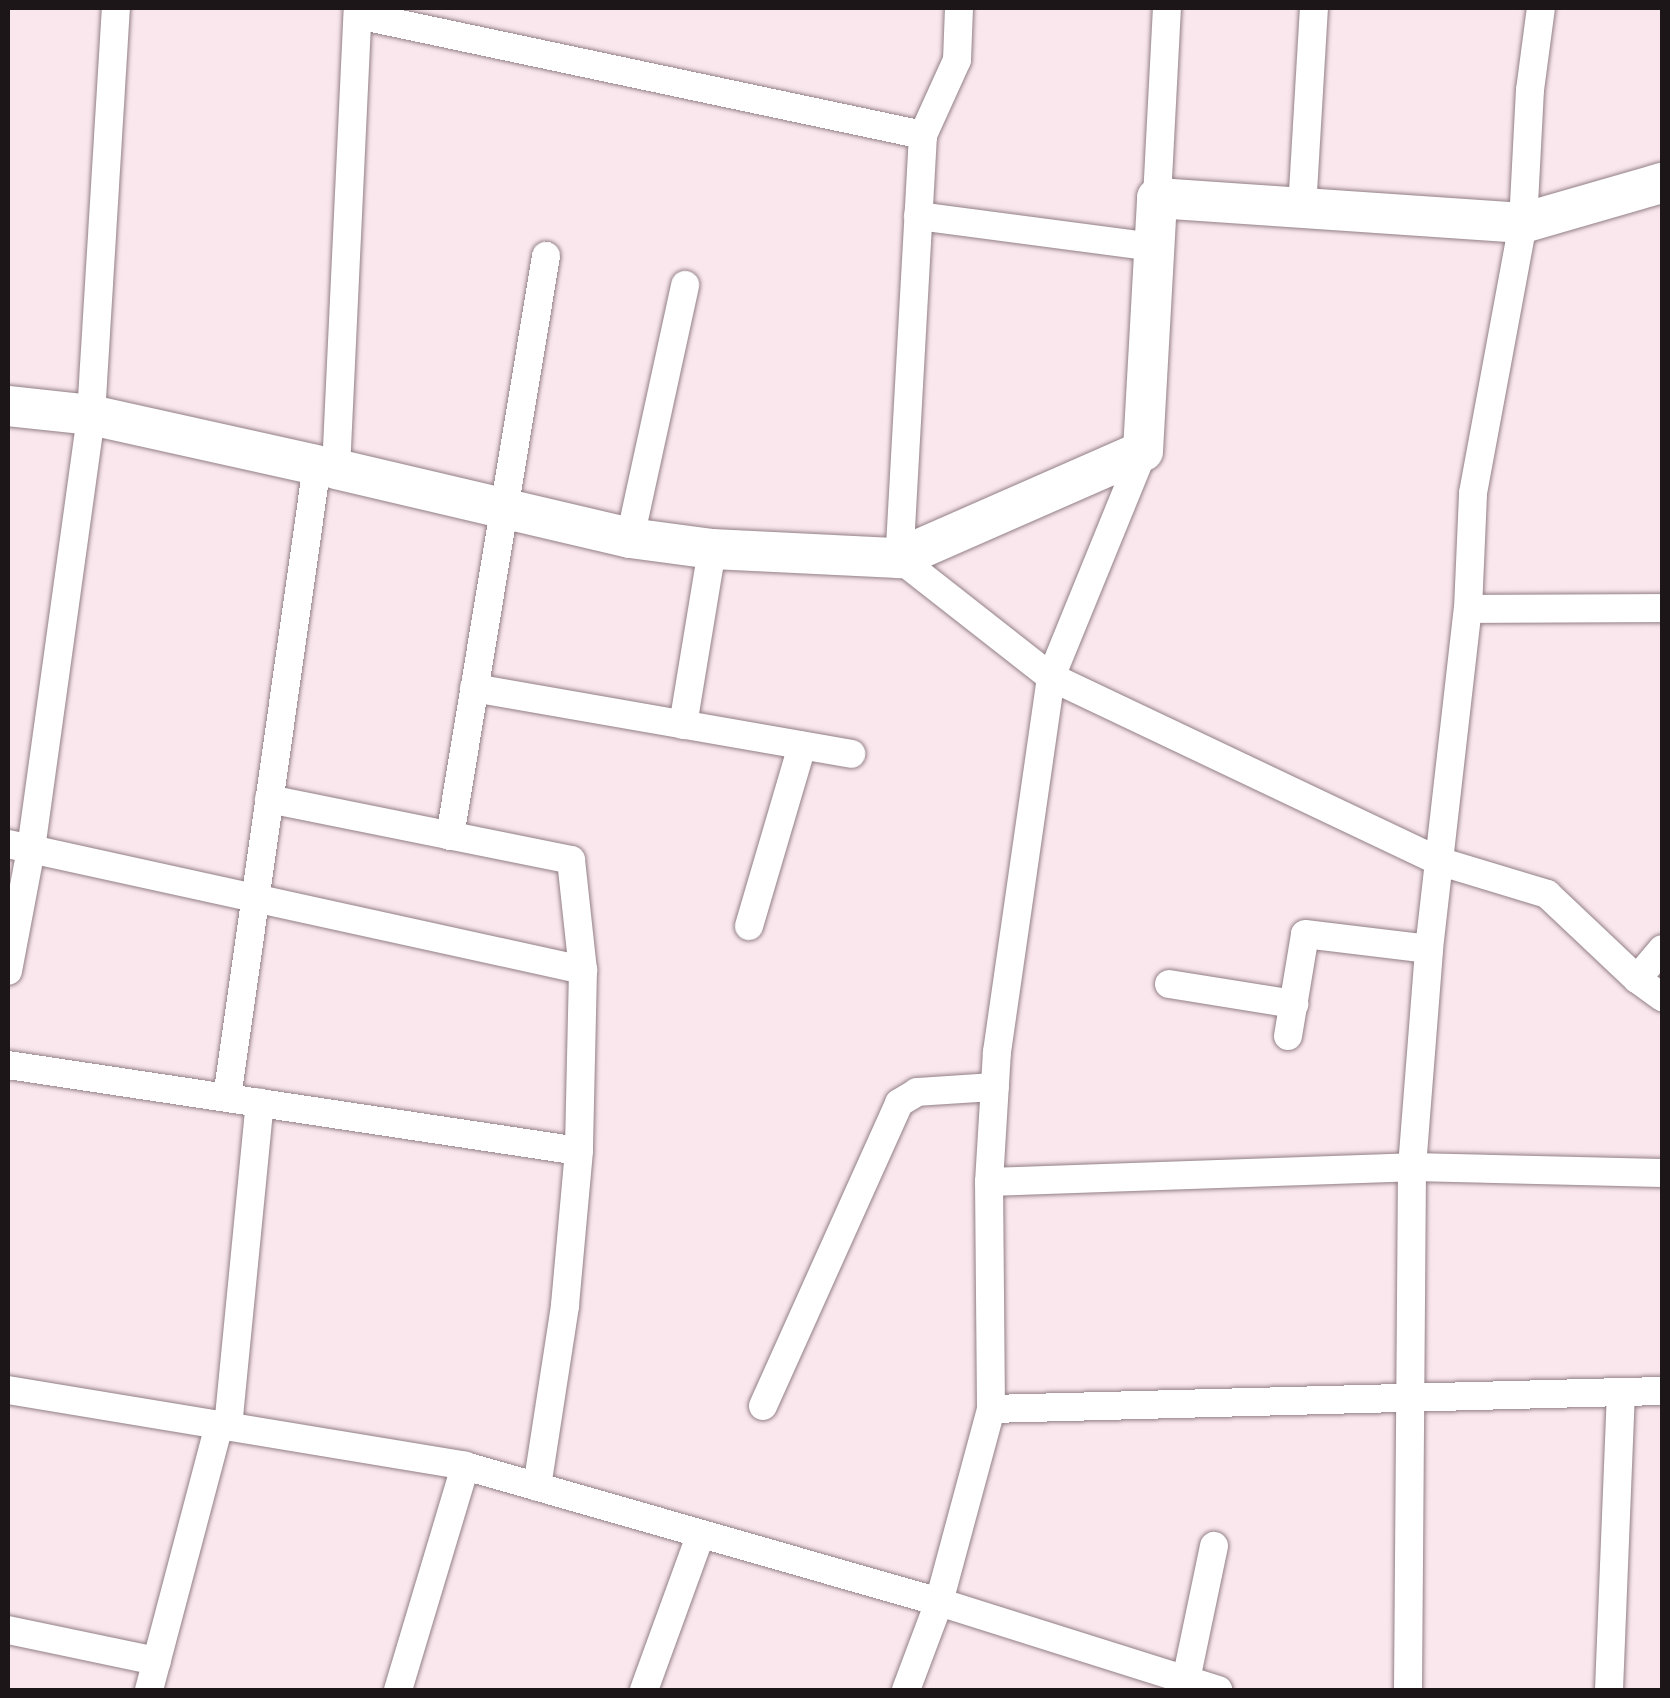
<!DOCTYPE html>
<style>
body{margin:0}
#map{position:relative;width:1670px;height:1698px;overflow:hidden;background:#fae6ed;font-family:Helvetica,sans-serif}
div>[style]{position:absolute}
.roads{filter:drop-shadow(0 0 2px #928086) drop-shadow(0 0 2px #928086)}
.street>*{height:28px;margin:-14px;padding:0 14px;transform-origin:14px;border-radius:14px;background:#fff}
.secondary>*{height:40px;margin:-20px;padding:0 20px;transform-origin:20px;border-radius:20px;background:#fff}
span{translate:-50% -50%;white-space:nowrap;text-align:center;line-height:1.15;-webkit-text-stroke:9px #fcf8fa;paint-order:stroke}
.frame{position:absolute;inset:0;border:10px solid #1d1618;pointer-events:none}
</style>
<div id="map">
<div class="roads">
<div class="street">
<div style="left:959px;top:8px;width:52px;rotate:92.2deg"></div>
<div style="left:957px;top:60px;width:82px;rotate:114.4deg"></div>
<div style="left:923px;top:135px;width:424px;rotate:93.2deg"></div>
<div style="left:899px;top:558px;width:193px;rotate:38.1deg"></div>
<div style="left:1051px;top:677px;width:429px;rotate:25.4deg"></div>
<div style="left:1438px;top:861px;width:114px;rotate:16.8deg"></div>
<div style="left:1547px;top:894px;width:124px;rotate:43.4deg"></div>
<div style="left:1637px;top:979px;width:31px;rotate:36deg"></div>
<div style="left:358px;top:15px;width:578px;rotate:11.99deg"></div>
<div style="left:1157px;top:198px;width:190px;rotate:-87deg"></div>
<div style="left:1302px;top:209px;width:201px;rotate:-86.6deg"></div>
<div style="left:918px;top:216px;width:238px;rotate:7.5deg"></div>
<div style="left:630px;top:538px;width:259px;rotate:-77.7deg"></div>
<div style="left:1468px;top:609px;width:194px;rotate:-0.3deg"></div>
<div style="left:474px;top:688px;width:383px;rotate:9.9deg"></div>
<div style="left:683px;top:725px;width:178px;rotate:-80.6deg"></div>
<div style="left:269px;top:799px;width:308px;rotate:11.4deg"></div>
<div style="left:571px;top:860px;width:111px;rotate:83.8deg"></div>
<div style="left:583px;top:970px;width:181px;rotate:91.3deg"></div>
<div style="left:579px;top:1151px;width:156px;rotate:95.2deg"></div>
<div style="left:565px;top:1306px;width:183px;rotate:98.8deg"></div>
<div style="left:450px;top:836px;width:588px;rotate:-80.6deg"></div>
<div style="left:8px;top:844px;width:589px;rotate:12.36deg"></div>
<div style="left:749px;top:926px;width:188px;rotate:-73.6deg"></div>
<div style="left:8px;top:971px;width:124px;rotate:-79.3deg"></div>
<div style="left:31px;top:849px;width:438px;rotate:-82.1deg"></div>
<div style="left:91px;top:415px;width:408px;rotate:-86.5deg"></div>
<div style="left:1637px;top:979px;width:39px;rotate:-50deg"></div>
<div style="left:1169px;top:984px;width:127px;rotate:9.1deg"></div>
<div style="left:1288px;top:1036px;width:103px;rotate:-80.5deg"></div>
<div style="left:1305px;top:934px;width:125px;rotate:6.9deg"></div>
<div style="left:8px;top:1065px;width:577px;rotate:8.57deg"></div>
<div style="left:227px;top:1098px;width:639px;rotate:-81.91deg"></div>
<div style="left:317px;top:465px;width:19px;rotate:12deg"></div>
<div style="left:336px;top:469px;width:462px;rotate:-87.3deg"></div>
<div style="left:989px;top:1182px;width:423px;rotate:-2deg"></div>
<div style="left:1412px;top:1167px;width:250px;rotate:1.4deg"></div>
<div style="left:8px;top:1390px;width:463px;rotate:9.4deg"></div>
<div style="left:465px;top:1466px;width:493px;rotate:16deg"></div>
<div style="left:939px;top:1602px;width:293px;rotate:17.5deg"></div>
<div style="left:763px;top:1406px;width:332px;rotate:-65.8deg"></div>
<div style="left:899px;top:1103px;width:21px;rotate:-31deg"></div>
<div style="left:917px;top:1092px;width:78px;rotate:-3.7deg"></div>
<div style="left:991px;top:1409px;width:671px;rotate:-1.54deg"></div>
<div style="left:228px;top:1427px;width:326px;rotate:-84.4deg"></div>
<div style="left:8px;top:1630px;width:152px;rotate:11.8deg"></div>
<div style="left:1186px;top:1680px;width:137px;rotate:-78.2deg"></div>
<div style="left:149px;top:1690px;width:274px;rotate:-75.2deg"></div>
<div style="left:398px;top:1690px;width:234px;rotate:-73.3deg"></div>
<div style="left:644px;top:1690px;width:164px;rotate:-70deg"></div>
<div style="left:906px;top:1690px;width:94px;rotate:-69.4deg"></div>
<div style="left:939px;top:1602px;width:200px;rotate:-74.9deg"></div>
<div style="left:991px;top:1409px;width:227px;rotate:-90.5deg"></div>
<div style="left:989px;top:1182px;width:130px;rotate:-86.5deg"></div>
<div style="left:997px;top:1052px;width:379px;rotate:-81.8deg"></div>
<div style="left:1051px;top:677px;width:244px;rotate:-67.8deg"></div>
<div style="left:1408px;top:1690px;width:523px;rotate:-89.56deg"></div>
<div style="left:1412px;top:1167px;width:219px;rotate:-85.5deg"></div>
<div style="left:1429px;top:949px;width:342px;rotate:-83.5deg"></div>
<div style="left:1468px;top:609px;width:116px;rotate:-87.5deg"></div>
<div style="left:1473px;top:493px;width:275px;rotate:-79.5deg"></div>
<div style="left:1523px;top:223px;width:133px;rotate:-87deg"></div>
<div style="left:1530px;top:90px;width:83px;rotate:-82.4deg"></div>
<div style="left:1609px;top:1690px;width:298px;rotate:-87.7deg"></div>
</div>
<div class="secondary">
<div style="left:8px;top:406px;width:83px;rotate:6.2deg"></div>
<div style="left:91px;top:415px;width:231px;rotate:12.5deg"></div>
<div style="left:336px;top:469px;width:302px;rotate:13.2deg"></div>
<div style="left:630px;top:538px;width:83px;rotate:7.6deg"></div>
<div style="left:712px;top:549px;width:187px;rotate:2.8deg"></div>
<div style="left:899px;top:558px;width:266px;rotate:-23.7deg"></div>
<div style="left:1143px;top:451px;width:253px;rotate:-86.8deg"></div>
<div style="left:1157px;top:198px;width:367px;rotate:3.9deg"></div>
<div style="left:1523px;top:223px;width:145px;rotate:-16.1deg"></div>
</div>
</div>
<div class="frame"></div>
</div>
